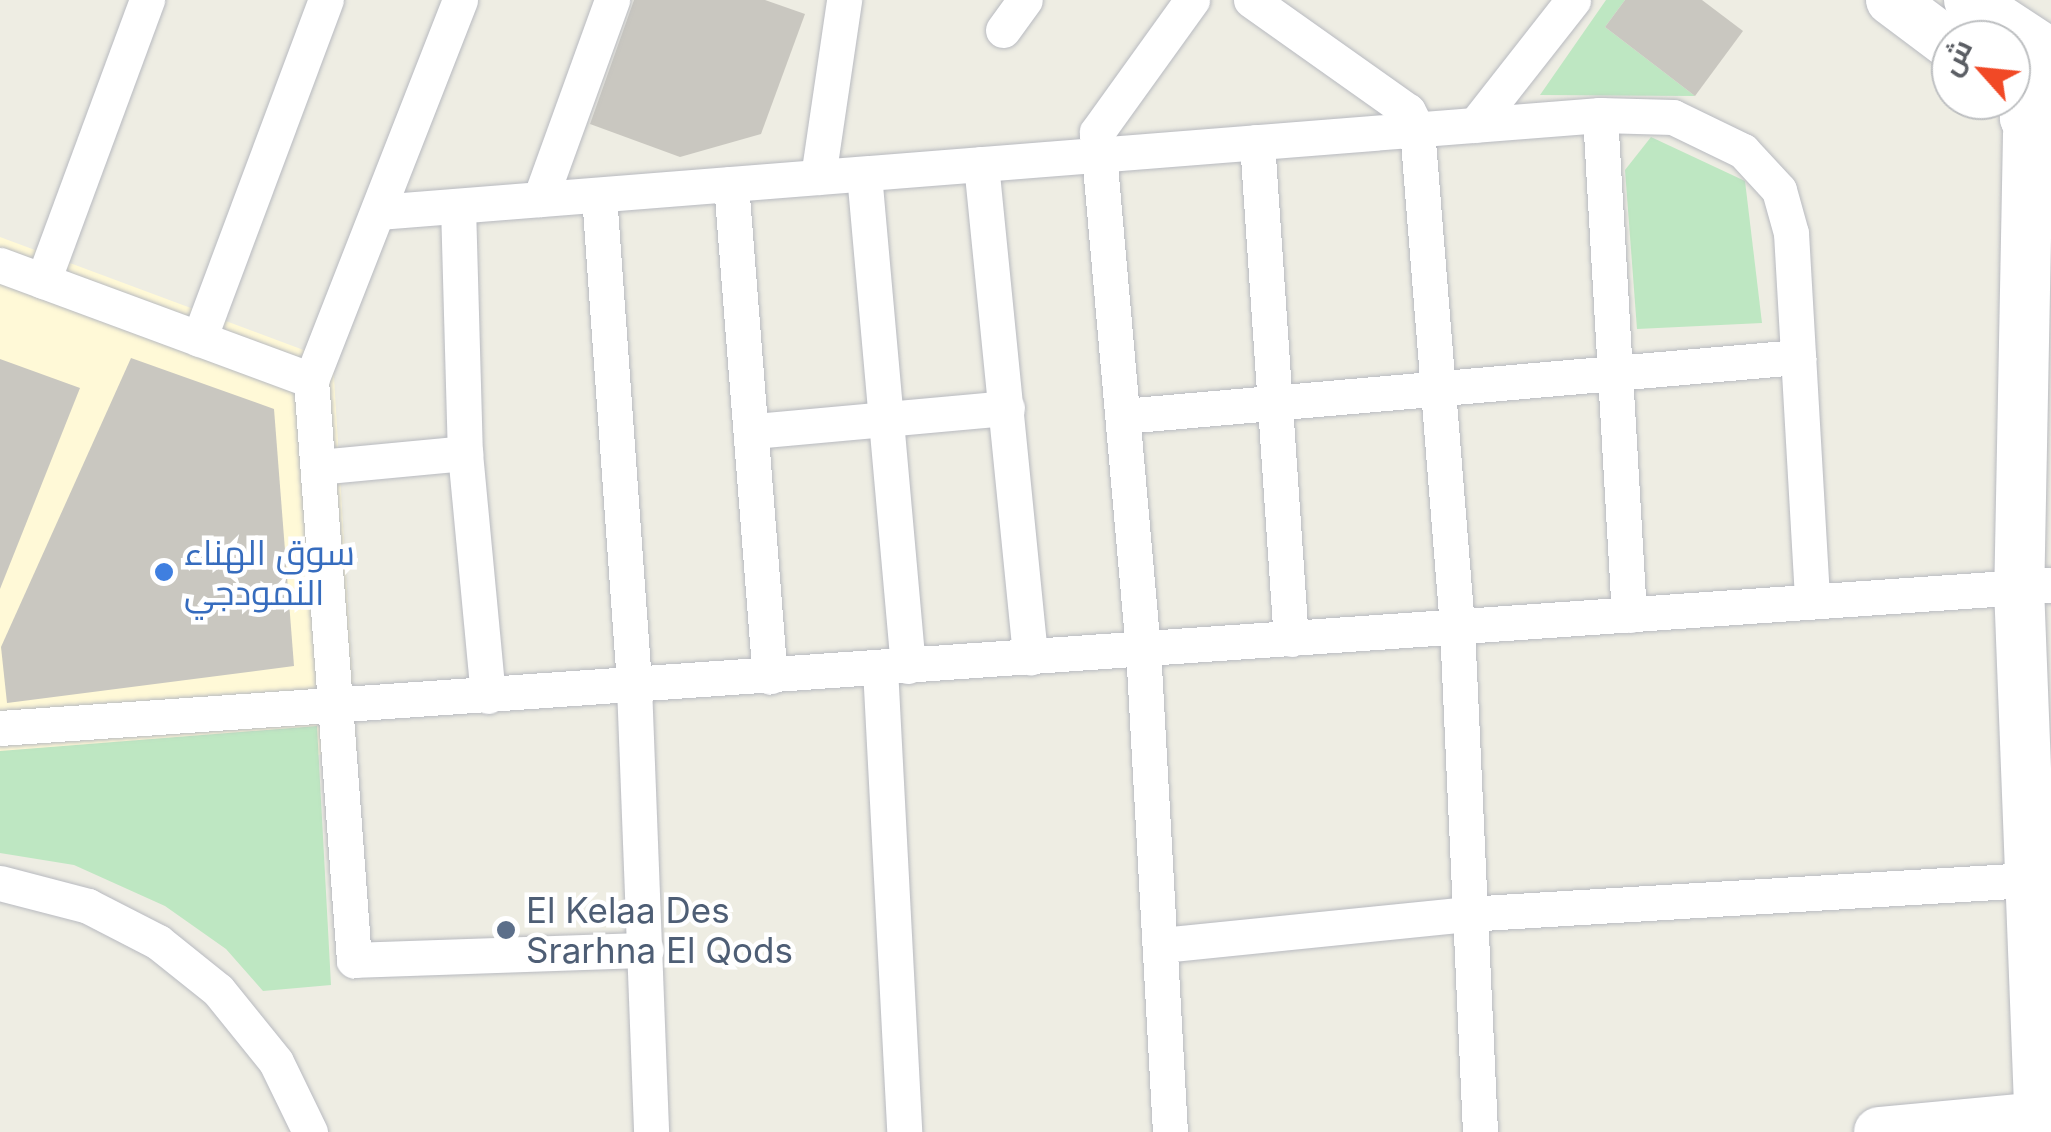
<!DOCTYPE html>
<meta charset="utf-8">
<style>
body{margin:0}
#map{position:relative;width:2051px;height:1132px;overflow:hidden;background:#eeede3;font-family:Inter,Cairo,sans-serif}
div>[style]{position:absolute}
.commercial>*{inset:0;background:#fff9d7}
.green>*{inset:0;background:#bee7c2}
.building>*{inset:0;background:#c9c7c0}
.roads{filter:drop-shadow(0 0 2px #b8bac0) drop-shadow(0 0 2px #b8bac0)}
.street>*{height:35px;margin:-17.5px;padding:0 17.5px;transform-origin:17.5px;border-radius:17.5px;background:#fff}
.secondary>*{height:50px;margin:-25px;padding:0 25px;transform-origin:25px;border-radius:25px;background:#fff}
.dots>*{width:28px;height:28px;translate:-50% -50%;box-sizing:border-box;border:5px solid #fff;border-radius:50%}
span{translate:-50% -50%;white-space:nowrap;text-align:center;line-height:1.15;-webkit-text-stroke:9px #fff;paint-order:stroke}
.shop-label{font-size:35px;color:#366cbe}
.left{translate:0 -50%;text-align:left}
.service-label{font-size:35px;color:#4e5e75}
.north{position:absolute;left:1931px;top:20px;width:100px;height:100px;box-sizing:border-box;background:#fff;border:2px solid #bdbfc1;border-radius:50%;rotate:297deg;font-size:28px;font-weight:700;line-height:40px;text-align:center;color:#5b5e64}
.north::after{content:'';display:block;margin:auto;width:35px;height:45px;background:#f14926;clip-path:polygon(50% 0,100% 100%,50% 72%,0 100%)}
</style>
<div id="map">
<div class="commercial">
<div style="clip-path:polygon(0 237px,333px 361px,357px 752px,0 778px)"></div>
</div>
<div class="green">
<div style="clip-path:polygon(1606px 0,1625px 0,1605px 27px,1695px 96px,1540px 95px)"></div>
<div style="clip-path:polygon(1651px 137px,1745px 181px,1762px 323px,1637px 329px,1625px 170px)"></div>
<div style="clip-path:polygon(317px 726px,331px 985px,263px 991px,226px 949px,165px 906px,74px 865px,0 853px,0 751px)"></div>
</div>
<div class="building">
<div style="clip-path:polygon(634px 0,765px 0,805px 14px,761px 134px,680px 157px,590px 124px)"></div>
<div style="clip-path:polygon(1625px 0,1702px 0,1743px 31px,1695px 96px,1605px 27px)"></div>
<div style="clip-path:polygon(131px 358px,274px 409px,294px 666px,7px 703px,1px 647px)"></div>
<div style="clip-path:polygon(0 359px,80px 388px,0 589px)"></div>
</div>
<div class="roads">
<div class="street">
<div style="left:460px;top:0;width:408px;rotate:111.4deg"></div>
<div style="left:311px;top:380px;width:582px;rotate:85.76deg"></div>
<div style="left:354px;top:960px;width:292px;rotate:-2deg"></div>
<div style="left:1251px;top:0;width:192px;rotate:35.3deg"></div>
<div style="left:1408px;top:111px;width:20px;rotate:63deg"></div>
<div style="left:1417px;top:129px;width:500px;rotate:85.4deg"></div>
<div style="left:1457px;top:627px;width:506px;rotate:87.39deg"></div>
<div style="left:1003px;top:30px;width:37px;rotate:-54deg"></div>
<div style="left:1600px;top:115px;width:501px;rotate:86.68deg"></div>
<div style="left:1475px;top:125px;width:159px;rotate:-51.9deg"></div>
<div style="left:1257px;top:142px;width:498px;rotate:86.1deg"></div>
<div style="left:981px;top:164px;width:496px;rotate:84.3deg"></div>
<div style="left:864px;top:174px;width:494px;rotate:84.9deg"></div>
<div style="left:818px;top:177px;width:179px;rotate:-81.6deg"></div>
<div style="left:731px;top:184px;width:494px;rotate:85.5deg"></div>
<div style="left:599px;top:195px;width:492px;rotate:85.9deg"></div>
<div style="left:634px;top:686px;width:446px;rotate:87.8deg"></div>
<div style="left:540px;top:199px;width:212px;rotate:-70.1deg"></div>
<div style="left:458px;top:206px;width:247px;rotate:88.4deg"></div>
<div style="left:465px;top:453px;width:244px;rotate:84.6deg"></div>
<div style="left:378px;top:212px;width:1226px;rotate:-4.54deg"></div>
<div style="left:1600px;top:115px;width:73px;rotate:1.6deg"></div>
<div style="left:1673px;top:117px;width:78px;rotate:25.9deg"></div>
<div style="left:1743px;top:151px;width:53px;rotate:47.3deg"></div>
<div style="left:1779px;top:190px;width:45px;rotate:74.4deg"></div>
<div style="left:1791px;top:233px;width:362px;rotate:86.7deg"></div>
<div style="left:0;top:265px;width:332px;rotate:20.3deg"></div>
<div style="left:43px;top:281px;width:300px;rotate:-69.7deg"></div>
<div style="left:199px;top:339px;width:362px;rotate:-69.5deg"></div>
<div style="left:1123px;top:416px;width:678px;rotate:-5deg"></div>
<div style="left:754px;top:431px;width:254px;rotate:-5.2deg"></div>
<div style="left:318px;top:467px;width:148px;rotate:-5.4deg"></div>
<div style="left:880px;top:668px;width:465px;rotate:87deg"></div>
<div style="left:0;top:728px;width:2056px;rotate:-3.99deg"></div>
<div style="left:0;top:883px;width:91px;rotate:14.6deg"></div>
<div style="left:88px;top:906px;width:79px;rotate:27.2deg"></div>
<div style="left:158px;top:942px;width:77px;rotate:38.7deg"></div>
<div style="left:218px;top:990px;width:92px;rotate:51.1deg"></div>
<div style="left:276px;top:1062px;width:78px;rotate:64.1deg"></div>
<div style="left:1162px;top:945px;width:306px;rotate:-5.8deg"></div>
<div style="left:1466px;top:914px;width:564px;rotate:-3.46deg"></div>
<div style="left:1170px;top:1132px;width:483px;rotate:-93.2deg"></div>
<div style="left:1143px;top:650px;width:520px;rotate:-95.07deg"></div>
<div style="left:1097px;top:132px;width:163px;rotate:-54.3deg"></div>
</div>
<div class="secondary">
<div style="left:1891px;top:0;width:75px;rotate:36.9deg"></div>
<div style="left:1969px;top:0;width:98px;rotate:33.4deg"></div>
<div style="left:2028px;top:134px;width:453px;rotate:91.1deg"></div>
<div style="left:2019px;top:587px;width:545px;rotate:87.79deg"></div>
<div style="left:2045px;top:158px;width:45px;rotate:-116.6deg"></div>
<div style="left:2025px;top:118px;width:52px;rotate:-60deg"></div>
<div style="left:1879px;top:1132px;width:173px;rotate:-5.3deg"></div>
</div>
</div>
<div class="dots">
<div style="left:164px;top:572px;background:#3f7fe0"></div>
<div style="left:506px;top:930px;background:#5c6f8a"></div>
</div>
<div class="shop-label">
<span class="left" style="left:184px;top:572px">سوق الهناء<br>النمودجي</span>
</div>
<div class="service-label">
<span class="left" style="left:526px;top:930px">El Kelaa Des<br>Srarhna El Qods</span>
</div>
<div class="north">ش</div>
</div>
